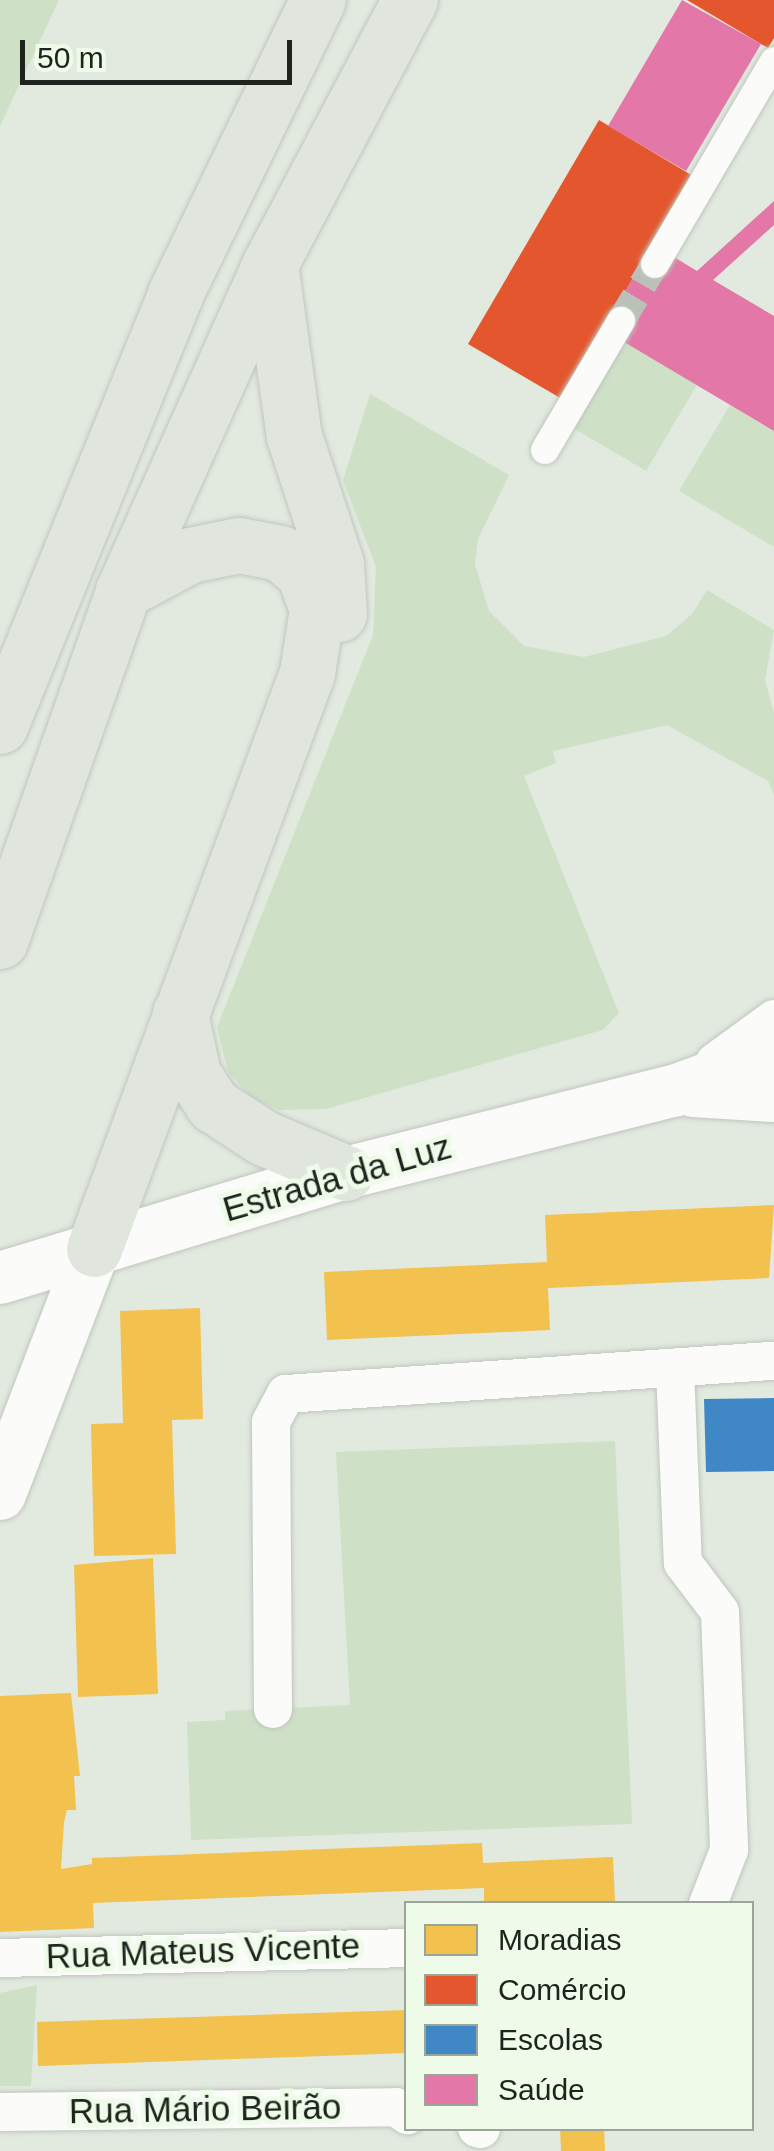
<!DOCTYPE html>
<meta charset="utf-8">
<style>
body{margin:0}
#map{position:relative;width:774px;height:2151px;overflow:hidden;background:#e2e9df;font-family:Helvetica,sans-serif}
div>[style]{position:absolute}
.green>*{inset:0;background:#cee1c7}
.homes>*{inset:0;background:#f2c14e}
.shops>*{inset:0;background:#e4572e}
.schools>*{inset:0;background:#3f88c5}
.health>*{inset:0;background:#e377a8}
.pedestrian-tunnel>*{height:28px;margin-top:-14px;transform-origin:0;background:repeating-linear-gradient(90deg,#bbc1b8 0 28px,transparent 0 42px)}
.roads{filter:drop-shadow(0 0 2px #c0c6be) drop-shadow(0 0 2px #c0c6be)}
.pedestrian>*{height:28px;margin:-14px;padding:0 14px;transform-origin:14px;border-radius:14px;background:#fbfcfa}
.minor>*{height:38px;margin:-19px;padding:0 19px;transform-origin:19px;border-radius:19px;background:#fbfcfa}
.secondary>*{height:52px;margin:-26px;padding:0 26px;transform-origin:26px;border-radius:26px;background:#fbfcfa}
.trunk>*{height:55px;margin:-27.5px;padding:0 27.5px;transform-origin:27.5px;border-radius:27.5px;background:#e0e6de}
span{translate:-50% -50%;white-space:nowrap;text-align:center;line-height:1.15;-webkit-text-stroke:10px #edfbe8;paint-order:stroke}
.street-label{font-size:35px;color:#1e231d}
.legend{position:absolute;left:404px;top:1901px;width:350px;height:230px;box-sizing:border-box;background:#edfbe8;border:2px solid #9aa597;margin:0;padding:12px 18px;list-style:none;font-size:30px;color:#1e231d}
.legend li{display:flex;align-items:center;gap:20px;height:50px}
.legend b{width:50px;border:2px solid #9aa597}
.scale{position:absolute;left:20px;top:40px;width:272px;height:45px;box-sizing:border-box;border:5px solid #1e231d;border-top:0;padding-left:12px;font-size:30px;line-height:35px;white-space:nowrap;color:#1e231d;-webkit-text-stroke:8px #edfbe8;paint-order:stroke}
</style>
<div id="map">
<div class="green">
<div style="clip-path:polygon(0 0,59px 0,0 126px)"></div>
<div style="clip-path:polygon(624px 342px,697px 385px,646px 471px,573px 428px)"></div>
<div style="clip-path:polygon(370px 394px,509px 475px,478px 539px,475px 564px,489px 611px,524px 646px,584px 657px,666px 636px,692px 614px,707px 590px,774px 630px,765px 680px,774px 713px,774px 795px,768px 781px,667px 725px,553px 751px,556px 763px,524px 776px,619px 1013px,603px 1030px,326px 1109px,279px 1110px,251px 1097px,228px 1072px,217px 1027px,373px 635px,376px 567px,343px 480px)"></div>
<div style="clip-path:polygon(730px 405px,774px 431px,774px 547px,679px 491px)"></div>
<div style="clip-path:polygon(615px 1441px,632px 1824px,191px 1840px,187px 1722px,225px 1720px,225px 1711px,350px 1705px,336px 1452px)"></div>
<div style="clip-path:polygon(37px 1985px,31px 2086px,0 2086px,0 1993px)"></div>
</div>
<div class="homes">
<div style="clip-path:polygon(774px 1205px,769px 1278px,548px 1288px,550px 1330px,327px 1340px,324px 1272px,547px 1262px,545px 1215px)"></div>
<div style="clip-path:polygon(200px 1308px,203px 1419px,172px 1420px,176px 1554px,94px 1556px,91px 1424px,123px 1423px,120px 1311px)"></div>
<div style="clip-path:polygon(153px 1558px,158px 1694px,78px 1697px,74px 1565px)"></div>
<div style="clip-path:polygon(71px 1693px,80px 1776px,74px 1776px,76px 1810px,67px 1810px,64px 1822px,61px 1869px,92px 1864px,92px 1858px,482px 1843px,483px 1863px,613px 1857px,615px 1901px,484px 1904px,484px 1888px,93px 1903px,94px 1928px,0 1932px,0 1696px)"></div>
<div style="clip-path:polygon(407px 2010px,407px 2053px,38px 2066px,37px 2022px)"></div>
<div style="clip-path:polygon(560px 2128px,604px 2128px,605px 2151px,561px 2151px)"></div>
</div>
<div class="shops">
<div style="clip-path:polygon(687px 0,774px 0,774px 38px,768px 48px)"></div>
<div style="clip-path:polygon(599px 120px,693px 176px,562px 399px,468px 344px)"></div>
</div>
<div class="schools">
<div style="clip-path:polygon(774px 1398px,774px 1471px,706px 1472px,704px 1399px)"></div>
</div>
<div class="health">
<div style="clip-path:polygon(682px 0,761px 44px,686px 171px,608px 126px)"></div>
<div style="clip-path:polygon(774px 201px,774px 225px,713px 280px,774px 316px,774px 431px,624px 342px,611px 315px,645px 258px,674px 257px,697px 271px)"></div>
</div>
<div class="pedestrian-tunnel">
<div style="left:621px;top:321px;width:66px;rotate:-59.2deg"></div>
</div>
<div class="roads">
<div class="pedestrian">
<div style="left:655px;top:264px;width:235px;rotate:-59.6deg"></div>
<div style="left:545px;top:450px;width:150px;rotate:-59.5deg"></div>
</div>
<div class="minor">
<div style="left:715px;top:1062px;width:73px;rotate:-36.1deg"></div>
<div style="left:675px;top:1368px;width:195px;rotate:87.7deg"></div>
<div style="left:683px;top:1563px;width:61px;rotate:52.9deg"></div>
<div style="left:720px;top:1612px;width:238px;rotate:87.8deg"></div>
<div style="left:729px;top:1850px;width:58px;rotate:111.3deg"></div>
<div style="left:273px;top:1709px;width:287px;rotate:-90.4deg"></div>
<div style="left:271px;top:1422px;width:32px;rotate:-62deg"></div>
<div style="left:286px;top:1394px;width:489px;rotate:-3.9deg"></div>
<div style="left:0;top:1958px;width:407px;rotate:-1.4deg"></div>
<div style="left:0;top:2112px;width:396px;rotate:-0.7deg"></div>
<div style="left:396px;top:2107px;width:14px;rotate:36deg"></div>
<div style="left:477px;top:2128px;width:4px;rotate:14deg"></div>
</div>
<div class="secondary">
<div style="left:693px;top:1091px;width:81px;rotate:3.5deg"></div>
<div style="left:0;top:1278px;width:362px;rotate:-16.9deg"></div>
<div style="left:346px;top:1173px;width:341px;rotate:-14.1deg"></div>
<div style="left:677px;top:1090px;width:103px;rotate:-20.4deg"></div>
<div style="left:0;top:1494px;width:262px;rotate:-69deg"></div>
</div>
<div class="trunk">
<div style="left:270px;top:264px;width:174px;rotate:82.1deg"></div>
<div style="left:294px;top:436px;width:135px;rotate:71.8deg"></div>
<div style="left:336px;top:564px;width:50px;rotate:86.6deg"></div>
<div style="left:0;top:726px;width:466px;rotate:-67.9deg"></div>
<div style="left:175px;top:294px;width:327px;rotate:-64.1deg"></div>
<div style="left:0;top:941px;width:371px;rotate:-70.6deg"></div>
<div style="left:123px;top:591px;width:359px;rotate:-65.8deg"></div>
<div style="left:270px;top:264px;width:299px;rotate:-62.1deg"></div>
<div style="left:180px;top:1013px;width:62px;rotate:78deg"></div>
<div style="left:193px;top:1074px;width:37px;rotate:57deg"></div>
<div style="left:213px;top:1105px;width:61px;rotate:32.9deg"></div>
<div style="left:264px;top:1138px;width:89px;rotate:23.1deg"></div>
<div style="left:94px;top:1249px;width:614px;rotate:-69.71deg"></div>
<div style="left:307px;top:673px;width:65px;rotate:-81.1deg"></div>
<div style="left:317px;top:609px;width:38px;rotate:-110deg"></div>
<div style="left:304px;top:573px;width:31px;rotate:-140deg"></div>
<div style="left:280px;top:553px;width:42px;rotate:-169deg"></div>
<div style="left:239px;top:545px;width:50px;rotate:168.5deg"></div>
<div style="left:190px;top:555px;width:76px;rotate:151.8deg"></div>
</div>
</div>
<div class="street-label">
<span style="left:337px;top:1178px;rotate:-16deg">Estrada da Luz</span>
<span style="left:203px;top:1951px;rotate:-2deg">Rua Mateus Vicente</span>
<span style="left:205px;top:2109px;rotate:-1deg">Rua Mário Beirão</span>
</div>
<ul class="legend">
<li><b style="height:28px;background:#f2c14e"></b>Moradias</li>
<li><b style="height:28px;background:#e4572e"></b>Comércio</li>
<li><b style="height:28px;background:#3f88c5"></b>Escolas</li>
<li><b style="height:28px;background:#e377a8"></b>Saúde</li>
</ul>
<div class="scale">50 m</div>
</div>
